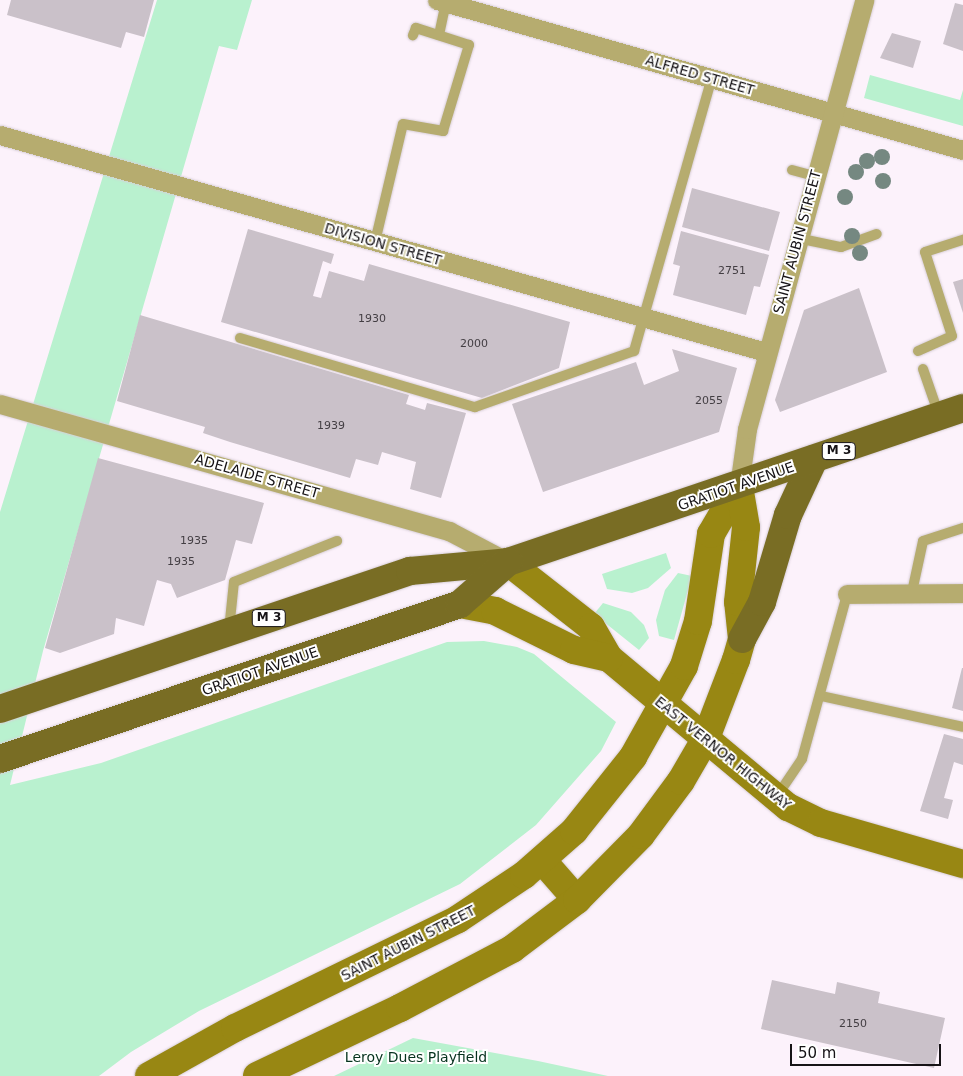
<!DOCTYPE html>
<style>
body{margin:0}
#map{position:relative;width:963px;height:1076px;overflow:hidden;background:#fcf2fb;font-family:"DejaVu Sans",sans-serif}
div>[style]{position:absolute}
.green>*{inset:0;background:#b9f1cf}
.building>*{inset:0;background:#cac1c9}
.roads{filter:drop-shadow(0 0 1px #d7ced6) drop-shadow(0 0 1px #d7ced6)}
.lane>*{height:10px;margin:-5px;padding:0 5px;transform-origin:5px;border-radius:5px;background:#b6ac6f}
.street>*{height:19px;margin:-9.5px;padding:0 9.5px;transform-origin:9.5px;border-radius:9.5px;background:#b6ac6f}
.secondary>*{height:28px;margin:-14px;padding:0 14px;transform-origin:14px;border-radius:14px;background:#988713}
.primary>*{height:28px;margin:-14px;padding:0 14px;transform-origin:14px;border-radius:14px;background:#796d24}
.trees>*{width:16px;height:16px;margin:-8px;border-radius:50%;background:#758881}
span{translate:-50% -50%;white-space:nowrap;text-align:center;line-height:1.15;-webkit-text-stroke:4px #fff;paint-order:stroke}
.number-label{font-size:11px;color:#433e43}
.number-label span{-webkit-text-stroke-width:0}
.shield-label span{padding:1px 4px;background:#fff;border:1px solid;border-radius:4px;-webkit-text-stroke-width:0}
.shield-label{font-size:12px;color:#161316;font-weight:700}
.street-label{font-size:14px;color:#161316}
.park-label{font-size:14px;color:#06321e}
.scale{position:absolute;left:790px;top:1044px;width:151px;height:22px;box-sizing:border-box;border:2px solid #161316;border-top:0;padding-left:6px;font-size:15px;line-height:18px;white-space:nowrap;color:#161316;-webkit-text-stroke:4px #fff;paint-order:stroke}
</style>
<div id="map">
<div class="green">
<div style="clip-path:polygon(157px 0,252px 0,237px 50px,219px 46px,43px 651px,10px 785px,101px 763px,447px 642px,484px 641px,517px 647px,534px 654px,616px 722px,601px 751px,536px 825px,460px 884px,199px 1011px,131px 1052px,99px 1076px,0 1076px,0 512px)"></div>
<div style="clip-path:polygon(870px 75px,960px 100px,963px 90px,963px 126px,864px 98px)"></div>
<div style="clip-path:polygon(666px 553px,671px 568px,648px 588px,632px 593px,607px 589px,602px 574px)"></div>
<div style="clip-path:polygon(678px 573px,692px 576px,674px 640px,659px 636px,656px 620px,665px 590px)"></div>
<div style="clip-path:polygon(603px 603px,631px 612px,644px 625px,649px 638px,639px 650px,594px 614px)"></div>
<div style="clip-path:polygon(413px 1038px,538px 1061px,608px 1076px,334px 1076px)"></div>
</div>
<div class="building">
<div style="clip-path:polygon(11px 0,154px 0,144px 37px,126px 32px,121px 48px,7px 15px)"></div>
<div style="clip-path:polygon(955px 3px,963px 5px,963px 51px,943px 44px)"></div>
<div style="clip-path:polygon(892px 33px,921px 41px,913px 68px,880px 58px)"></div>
<div style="clip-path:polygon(692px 188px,780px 212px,769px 251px,682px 227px)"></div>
<div style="clip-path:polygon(248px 229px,334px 254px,331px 264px,323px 261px,313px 296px,321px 298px,329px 271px,364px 281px,369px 264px,570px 322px,559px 368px,482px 398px,221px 322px)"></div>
<div style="clip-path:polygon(681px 231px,769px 255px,760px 287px,754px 286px,746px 315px,673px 295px,680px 266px,673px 264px)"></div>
<div style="clip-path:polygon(963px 279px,963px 313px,953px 282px)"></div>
<div style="clip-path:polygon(859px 288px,887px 372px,780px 412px,775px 400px,804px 310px)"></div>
<div style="clip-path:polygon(140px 315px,409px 395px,406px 404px,425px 410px,427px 403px,466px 413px,441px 498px,410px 489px,416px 462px,382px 452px,378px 465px,356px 459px,350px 478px,230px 442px,203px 433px,205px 427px,117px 401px)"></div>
<div style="clip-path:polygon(672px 349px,737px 368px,719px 432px,543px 492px,512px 404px,636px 362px,644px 385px,679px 371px)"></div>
<div style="clip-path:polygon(98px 458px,264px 503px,252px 544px,236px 540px,225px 580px,177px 598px,171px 584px,157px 580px,144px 626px,116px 618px,114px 634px,60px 653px,45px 648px)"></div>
<div style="clip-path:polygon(962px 668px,963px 668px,963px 711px,952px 708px)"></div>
<div style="clip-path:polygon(944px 734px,963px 739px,963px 765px,954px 762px,944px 798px,953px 800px,948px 819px,920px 811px)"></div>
<div style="clip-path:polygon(772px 980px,835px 994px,837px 982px,880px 992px,878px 1003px,945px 1018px,934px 1068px,761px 1029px)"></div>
</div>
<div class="roads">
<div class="lane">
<div style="left:439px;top:35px;width:33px;rotate:-78deg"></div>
<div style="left:792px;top:170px;width:24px;rotate:15deg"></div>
<div style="left:797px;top:238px;width:45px;rotate:11.6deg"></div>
<div style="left:841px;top:247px;width:38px;rotate:-20deg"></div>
<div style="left:375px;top:242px;width:121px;rotate:-76.7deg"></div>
<div style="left:403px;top:124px;width:41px;rotate:9.9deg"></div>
<div style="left:443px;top:131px;width:90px;rotate:-73.2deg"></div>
<div style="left:469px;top:45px;width:56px;rotate:-162.2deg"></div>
<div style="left:416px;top:28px;width:8px;rotate:113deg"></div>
<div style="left:240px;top:338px;width:245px;rotate:16.4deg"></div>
<div style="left:475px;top:407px;width:169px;rotate:-19.4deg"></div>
<div style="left:634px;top:351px;width:284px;rotate:-74.1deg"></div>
<div style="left:918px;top:351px;width:37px;rotate:-24deg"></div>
<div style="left:952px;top:336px;width:88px;rotate:-107.8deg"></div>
<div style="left:925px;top:252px;width:40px;rotate:-18deg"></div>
<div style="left:923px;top:369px;width:49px;rotate:70.8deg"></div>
<div style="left:912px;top:592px;width:52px;rotate:-77.8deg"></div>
<div style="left:923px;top:541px;width:42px;rotate:-18deg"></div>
<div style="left:229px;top:630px;width:48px;rotate:-84.1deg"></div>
<div style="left:234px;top:582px;width:111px;rotate:-21.7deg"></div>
<div style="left:821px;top:696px;width:145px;rotate:12.3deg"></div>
<div style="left:777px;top:796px;width:45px;rotate:-56deg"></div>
<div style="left:802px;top:759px;width:171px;rotate:-74.7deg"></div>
</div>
<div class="street">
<div style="left:437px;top:0;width:547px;rotate:15.92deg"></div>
<div style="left:0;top:135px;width:796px;rotate:15.82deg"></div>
<div style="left:0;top:404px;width:467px;rotate:15.8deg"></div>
<div style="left:449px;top:531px;width:67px;rotate:27.7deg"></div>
<div style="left:739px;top:486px;width:58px;rotate:-82deg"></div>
<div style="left:747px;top:429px;width:445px;rotate:-74.7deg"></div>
<div style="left:847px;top:594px;width:116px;rotate:-0.5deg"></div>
</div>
<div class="secondary">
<div style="left:508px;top:562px;width:105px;rotate:38.1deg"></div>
<div style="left:591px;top:627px;width:36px;rotate:60deg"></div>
<div style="left:609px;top:658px;width:233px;rotate:39.8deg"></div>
<div style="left:788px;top:807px;width:37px;rotate:26deg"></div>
<div style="left:821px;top:823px;width:148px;rotate:16.1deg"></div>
<div style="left:460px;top:604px;width:36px;rotate:11deg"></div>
<div style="left:495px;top:611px;width:88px;rotate:26.3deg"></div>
<div style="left:574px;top:650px;width:36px;rotate:13deg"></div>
<div style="left:542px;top:860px;width:53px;rotate:48.8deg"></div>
<div style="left:149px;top:1076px;width:98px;rotate:-29.2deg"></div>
<div style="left:235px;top:1028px;width:248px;rotate:-26deg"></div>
<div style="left:458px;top:919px;width:79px;rotate:-33.7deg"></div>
<div style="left:524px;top:875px;width:67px;rotate:-41.3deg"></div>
<div style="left:574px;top:831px;width:95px;rotate:-51.4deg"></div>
<div style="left:633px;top:757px;width:104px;rotate:-60.7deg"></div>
<div style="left:684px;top:666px;width:47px;rotate:-72.7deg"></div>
<div style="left:698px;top:621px;width:88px;rotate:-81.5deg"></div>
<div style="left:711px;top:534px;width:56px;rotate:-59.7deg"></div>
<div style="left:257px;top:1076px;width:158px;rotate:-25.4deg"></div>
<div style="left:400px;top:1008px;width:127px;rotate:-27.8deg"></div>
<div style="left:512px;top:949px;width:81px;rotate:-37deg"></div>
<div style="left:577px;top:900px;width:91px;rotate:-45.4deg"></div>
<div style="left:641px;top:835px;width:67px;rotate:-53.5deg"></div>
<div style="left:681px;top:781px;width:50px;rotate:-59.8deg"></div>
<div style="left:706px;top:738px;width:84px;rotate:-69deg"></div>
<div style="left:736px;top:660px;width:22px;rotate:-74deg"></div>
<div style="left:742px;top:639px;width:37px;rotate:-96deg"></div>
<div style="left:738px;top:602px;width:75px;rotate:-83.9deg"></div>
<div style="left:746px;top:527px;width:42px;rotate:-99.7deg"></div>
</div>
<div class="primary">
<div style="left:742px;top:639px;width:42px;rotate:-61.6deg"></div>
<div style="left:762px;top:602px;width:91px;rotate:-73.4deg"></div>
<div style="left:788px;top:515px;width:62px;rotate:-65.1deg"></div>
<div style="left:0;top:709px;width:433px;rotate:-18.6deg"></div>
<div style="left:410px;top:571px;width:98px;rotate:-5.2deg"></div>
<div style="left:508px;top:562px;width:480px;rotate:-18.7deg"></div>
<div style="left:0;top:759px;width:485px;rotate:-18.6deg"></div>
<div style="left:460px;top:604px;width:64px;rotate:-41.2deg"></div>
</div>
</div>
<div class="trees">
<div style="left:882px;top:157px"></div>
<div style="left:867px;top:161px"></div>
<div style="left:856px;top:172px"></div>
<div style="left:883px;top:181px"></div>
<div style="left:845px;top:197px"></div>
<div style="left:852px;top:236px"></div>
<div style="left:860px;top:253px"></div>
</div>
<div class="number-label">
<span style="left:732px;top:271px">2751</span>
<span style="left:372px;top:319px">1930</span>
<span style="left:474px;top:344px">2000</span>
<span style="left:709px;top:401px">2055</span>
<span style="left:331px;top:426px">1939</span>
<span style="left:194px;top:541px">1935</span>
<span style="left:181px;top:562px">1935</span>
<span style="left:853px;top:1024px">2150</span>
</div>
<div class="shield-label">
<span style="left:839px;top:451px">M 3</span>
<span style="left:269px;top:618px">M 3</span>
</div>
<div class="street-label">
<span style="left:700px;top:75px;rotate:16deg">ALFRED STREET</span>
<span style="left:797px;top:242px;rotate:-75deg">SAINT AUBIN STREET</span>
<span style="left:383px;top:244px;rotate:16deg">DIVISION STREET</span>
<span style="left:257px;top:476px;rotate:16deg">ADELAIDE STREET</span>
<span style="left:736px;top:486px;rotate:-19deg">GRATIOT AVENUE</span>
<span style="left:260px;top:671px;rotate:-19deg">GRATIOT AVENUE</span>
<span style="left:723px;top:753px;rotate:39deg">EAST VERNOR HIGHWAY</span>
<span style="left:408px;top:943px;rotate:-27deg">SAINT AUBIN STREET</span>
</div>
<div class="park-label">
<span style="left:416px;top:1057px">Leroy Dues Playfield</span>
</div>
<div class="scale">50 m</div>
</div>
